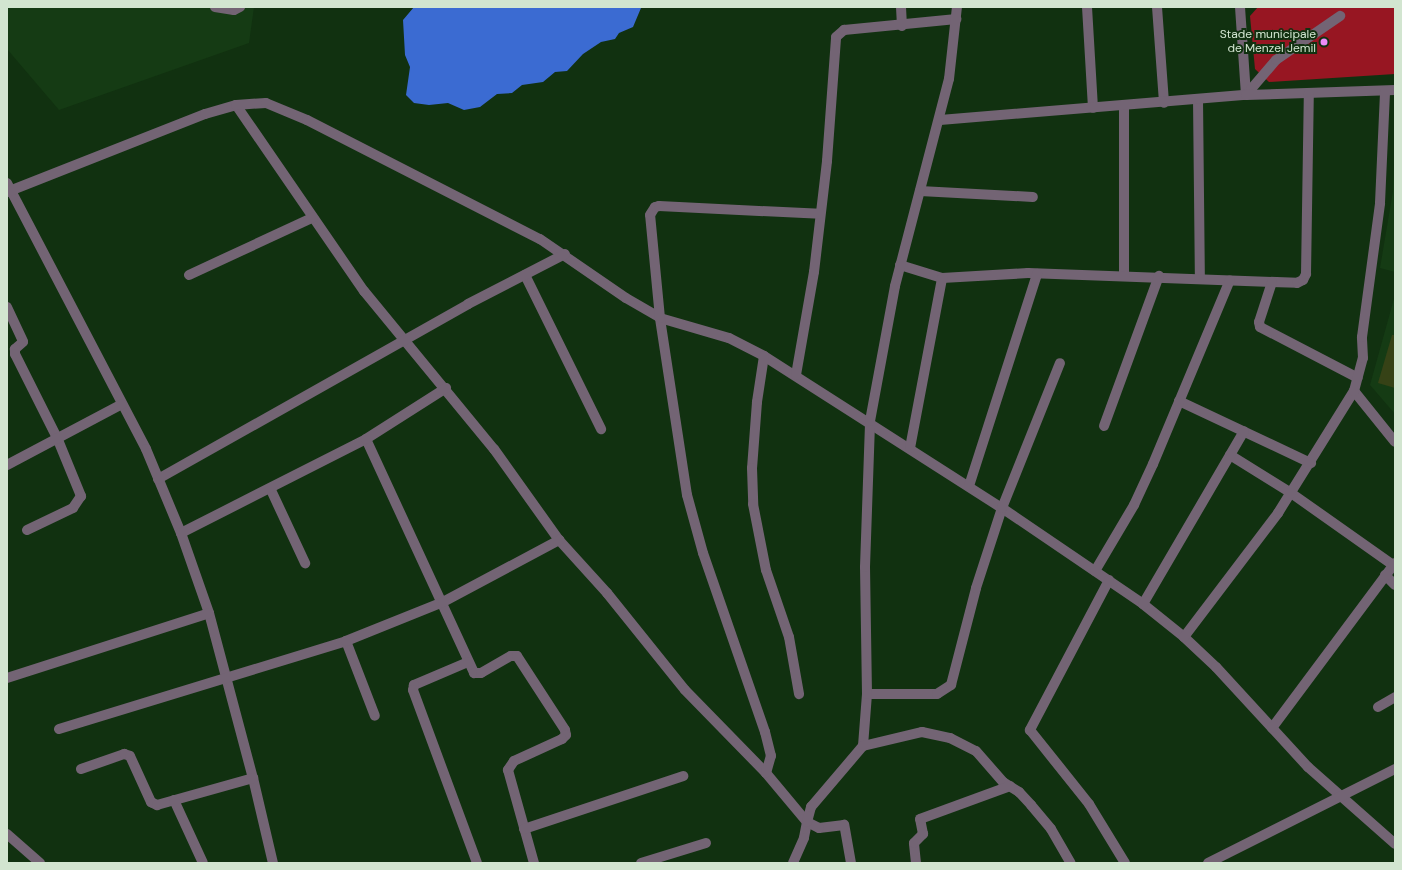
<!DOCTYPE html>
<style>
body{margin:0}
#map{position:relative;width:1402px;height:870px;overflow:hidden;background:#113110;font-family:"DM Sans",sans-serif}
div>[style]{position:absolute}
.built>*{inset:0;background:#153b14}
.green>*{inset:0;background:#971622}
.water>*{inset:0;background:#3b6bd2}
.building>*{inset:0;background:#364216}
.minor>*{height:10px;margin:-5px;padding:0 5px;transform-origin:5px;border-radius:5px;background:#736474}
.dots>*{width:11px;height:11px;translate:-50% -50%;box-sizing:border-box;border:2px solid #113110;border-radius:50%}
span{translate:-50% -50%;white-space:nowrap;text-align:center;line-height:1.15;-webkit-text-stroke:4px #113110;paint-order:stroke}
.poi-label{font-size:12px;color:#d2e5d0}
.right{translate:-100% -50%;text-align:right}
.frame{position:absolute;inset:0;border:8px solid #d2e5d0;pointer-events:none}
</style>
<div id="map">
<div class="built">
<div style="clip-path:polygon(7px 7px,254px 7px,249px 43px,59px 110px,7px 49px)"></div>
<div style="clip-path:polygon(1395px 136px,1395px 272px,1380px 268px,1393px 191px)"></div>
<div style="clip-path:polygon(1395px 295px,1395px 414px,1370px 385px)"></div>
</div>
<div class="green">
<div style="clip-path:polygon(1258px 7px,1395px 7px,1395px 74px,1269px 82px,1255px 69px,1250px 16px)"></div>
</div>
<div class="water">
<div style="clip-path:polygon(414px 7px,641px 7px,641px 8px,633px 27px,619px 33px,615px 39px,601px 42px,583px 54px,567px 71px,555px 72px,543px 82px,522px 85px,512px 93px,497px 94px,480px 107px,464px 110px,448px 103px,429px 105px,414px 103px,406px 95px,410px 67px,405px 55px,403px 20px)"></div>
</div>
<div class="building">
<div style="clip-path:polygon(1392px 335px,1395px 335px,1395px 388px,1378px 383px)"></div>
</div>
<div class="minor">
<div style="left:215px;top:7px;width:19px;rotate:9deg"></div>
<div style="left:234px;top:10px;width:7px;rotate:-27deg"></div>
<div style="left:901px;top:7px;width:19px;rotate:87deg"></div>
<div style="left:1087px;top:7px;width:101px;rotate:86.6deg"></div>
<div style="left:1157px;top:7px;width:96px;rotate:85.8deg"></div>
<div style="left:1240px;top:7px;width:88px;rotate:86.1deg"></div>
<div style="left:1246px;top:95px;width:46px;rotate:-49.4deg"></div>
<div style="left:1276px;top:60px;width:78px;rotate:-34.5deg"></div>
<div style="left:1198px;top:99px;width:179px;rotate:89.4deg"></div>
<div style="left:236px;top:105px;width:226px;rotate:55.5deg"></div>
<div style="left:364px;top:291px;width:205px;rotate:50.6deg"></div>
<div style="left:494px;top:449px;width:112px;rotate:54.5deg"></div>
<div style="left:559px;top:540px;width:72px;rotate:47.8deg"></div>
<div style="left:607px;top:593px;width:124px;rotate:51.2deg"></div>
<div style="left:685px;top:690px;width:116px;rotate:45.7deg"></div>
<div style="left:766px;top:773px;width:64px;rotate:50.1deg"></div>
<div style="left:807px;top:822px;width:16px;rotate:101deg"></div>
<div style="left:804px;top:838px;width:27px;rotate:114deg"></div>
<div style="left:1124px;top:106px;width:169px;rotate:90deg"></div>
<div style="left:940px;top:120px;width:307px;rotate:-4.7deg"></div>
<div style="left:1246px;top:95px;width:149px;rotate:-1.9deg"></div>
<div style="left:7px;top:183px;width:300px;rotate:62.4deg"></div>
<div style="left:146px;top:449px;width:91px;rotate:67.4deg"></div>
<div style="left:181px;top:533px;width:85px;rotate:70.7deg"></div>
<div style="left:209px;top:613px;width:171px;rotate:75.1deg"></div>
<div style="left:253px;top:778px;width:87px;rotate:76.8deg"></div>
<div style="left:920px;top:191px;width:113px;rotate:3deg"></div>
<div style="left:7px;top:192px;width:213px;rotate:-21.5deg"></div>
<div style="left:205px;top:114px;width:32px;rotate:-16deg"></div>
<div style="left:236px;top:105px;width:30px;rotate:-4deg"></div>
<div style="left:266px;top:103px;width:44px;rotate:22.5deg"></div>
<div style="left:307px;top:120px;width:262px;rotate:27.1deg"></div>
<div style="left:540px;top:239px;width:104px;rotate:34.5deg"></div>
<div style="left:626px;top:298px;width:39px;rotate:30deg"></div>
<div style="left:660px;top:318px;width:72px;rotate:16.2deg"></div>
<div style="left:729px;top:338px;width:39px;rotate:27deg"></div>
<div style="left:764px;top:356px;width:282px;rotate:32.6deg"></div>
<div style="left:1002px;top:508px;width:171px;rotate:34.2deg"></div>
<div style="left:1143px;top:604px;width:53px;rotate:38.8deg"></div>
<div style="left:1184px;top:637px;width:44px;rotate:43.2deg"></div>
<div style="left:1216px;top:667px;width:136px;rotate:47.4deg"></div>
<div style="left:1308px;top:767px;width:116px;rotate:41.5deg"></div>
<div style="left:900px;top:265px;width:44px;rotate:17.2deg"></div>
<div style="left:942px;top:278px;width:86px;rotate:-3.3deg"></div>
<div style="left:1028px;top:273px;width:269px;rotate:2.1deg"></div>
<div style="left:1297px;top:283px;width:7px;rotate:-27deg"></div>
<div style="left:1303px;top:280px;width:7px;rotate:-63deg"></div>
<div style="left:1306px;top:274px;width:181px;rotate:-89.1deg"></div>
<div style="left:189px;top:275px;width:136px;rotate:-24.9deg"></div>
<div style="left:525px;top:275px;width:172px;rotate:63.7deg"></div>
<div style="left:1272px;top:282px;width:42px;rotate:108deg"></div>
<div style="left:1259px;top:322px;width:5px;rotate:79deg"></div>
<div style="left:1260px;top:327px;width:110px;rotate:27.5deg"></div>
<div style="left:7px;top:307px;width:38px;rotate:65deg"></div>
<div style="left:23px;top:342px;width:11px;rotate:139deg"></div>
<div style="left:15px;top:349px;width:5px;rotate:90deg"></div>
<div style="left:15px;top:354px;width:96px;rotate:63.4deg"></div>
<div style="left:58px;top:440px;width:61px;rotate:67.7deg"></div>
<div style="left:81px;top:496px;width:14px;rotate:124deg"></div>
<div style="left:73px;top:508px;width:51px;rotate:154.4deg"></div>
<div style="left:764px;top:356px;width:47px;rotate:98.7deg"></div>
<div style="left:757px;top:402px;width:66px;rotate:94.3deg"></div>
<div style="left:752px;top:468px;width:36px;rotate:88deg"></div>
<div style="left:753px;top:504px;width:67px;rotate:78.9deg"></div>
<div style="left:766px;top:570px;width:71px;rotate:71.1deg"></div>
<div style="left:789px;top:637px;width:58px;rotate:80deg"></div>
<div style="left:796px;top:375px;width:105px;rotate:-80.1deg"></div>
<div style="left:814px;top:272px;width:112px;rotate:-83.3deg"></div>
<div style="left:827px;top:161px;width:124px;rotate:-85.8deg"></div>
<div style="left:836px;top:37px;width:11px;rotate:-41deg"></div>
<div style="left:844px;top:30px;width:113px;rotate:-5.6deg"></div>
<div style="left:1354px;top:391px;width:65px;rotate:51.2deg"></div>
<div style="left:1179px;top:401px;width:146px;rotate:25.2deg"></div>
<div style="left:1104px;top:426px;width:160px;rotate:-69.9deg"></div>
<div style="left:366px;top:439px;width:258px;rotate:65.2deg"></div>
<div style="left:474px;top:673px;width:7px"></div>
<div style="left:481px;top:673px;width:34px;rotate:-30deg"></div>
<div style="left:511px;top:656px;width:6px"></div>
<div style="left:517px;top:656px;width:88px;rotate:57deg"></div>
<div style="left:565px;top:730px;width:5px;rotate:79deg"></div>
<div style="left:566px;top:735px;width:6px;rotate:135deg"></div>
<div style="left:562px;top:739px;width:53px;rotate:155.4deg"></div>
<div style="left:514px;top:761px;width:11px;rotate:124deg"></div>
<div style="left:508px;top:770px;width:97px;rotate:74.4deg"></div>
<div style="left:910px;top:448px;width:173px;rotate:-79.3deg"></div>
<div style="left:1230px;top:455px;width:72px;rotate:31.9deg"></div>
<div style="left:1291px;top:493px;width:125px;rotate:35.2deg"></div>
<div style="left:7px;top:465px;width:130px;rotate:-27.9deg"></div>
<div style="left:158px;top:479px;width:356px;rotate:-29.4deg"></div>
<div style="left:468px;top:304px;width:109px;rotate:-27.3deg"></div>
<div style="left:969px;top:486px;width:223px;rotate:-72.2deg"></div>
<div style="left:271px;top:490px;width:81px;rotate:65deg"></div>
<div style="left:181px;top:533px;width:208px;rotate:-26.9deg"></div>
<div style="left:366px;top:439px;width:95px;rotate:-32.5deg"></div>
<div style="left:1095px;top:571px;width:77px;rotate:-59.4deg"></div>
<div style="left:1134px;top:505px;width:45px;rotate:-65.1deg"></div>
<div style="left:1153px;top:464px;width:199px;rotate:-67.3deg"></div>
<div style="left:1385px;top:575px;width:14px;rotate:45deg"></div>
<div style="left:1109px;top:580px;width:170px;rotate:117.8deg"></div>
<div style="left:1030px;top:730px;width:95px;rotate:51.4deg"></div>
<div style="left:1089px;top:804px;width:69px;rotate:58.6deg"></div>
<div style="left:1143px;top:604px;width:200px;rotate:-59.7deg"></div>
<div style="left:1184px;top:637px;width:156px;rotate:-52.8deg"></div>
<div style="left:1278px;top:513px;width:144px;rotate:-58.1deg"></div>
<div style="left:1354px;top:391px;width:34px;rotate:-75deg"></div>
<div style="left:1363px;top:358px;width:21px;rotate:-93deg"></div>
<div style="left:1362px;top:337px;width:135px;rotate:-82.3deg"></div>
<div style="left:1380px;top:203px;width:112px;rotate:-87.4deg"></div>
<div style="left:346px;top:641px;width:80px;rotate:68.9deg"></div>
<div style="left:468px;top:662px;width:59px;rotate:156.9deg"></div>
<div style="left:414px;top:685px;width:5px;rotate:101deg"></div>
<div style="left:413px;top:690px;width:184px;rotate:69.7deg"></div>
<div style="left:7px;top:678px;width:212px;rotate:-17.8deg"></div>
<div style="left:867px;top:694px;width:70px"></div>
<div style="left:937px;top:694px;width:17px;rotate:-33deg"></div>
<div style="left:951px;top:685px;width:100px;rotate:-75.5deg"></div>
<div style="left:976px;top:588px;width:84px;rotate:-72deg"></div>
<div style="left:1002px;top:508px;width:156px;rotate:-68.2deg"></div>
<div style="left:1378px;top:707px;width:20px;rotate:-30deg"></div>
<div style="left:1272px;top:728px;width:206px;rotate:-53.3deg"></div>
<div style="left:59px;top:729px;width:300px;rotate:-17deg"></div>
<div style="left:346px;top:641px;width:105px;rotate:-21.9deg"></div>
<div style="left:443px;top:602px;width:132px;rotate:-28.1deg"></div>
<div style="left:863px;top:746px;width:52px;rotate:-85.6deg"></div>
<div style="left:867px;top:694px;width:127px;rotate:-90.9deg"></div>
<div style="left:865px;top:567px;width:146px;rotate:-88deg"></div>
<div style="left:870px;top:421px;width:137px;rotate:-79.5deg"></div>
<div style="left:895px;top:286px;width:214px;rotate:-75.4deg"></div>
<div style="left:949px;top:79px;width:72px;rotate:-83.7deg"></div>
<div style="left:81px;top:769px;width:46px;rotate:-19.2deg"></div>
<div style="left:124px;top:754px;width:6px;rotate:18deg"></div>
<div style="left:130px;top:756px;width:51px;rotate:65.5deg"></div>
<div style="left:151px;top:802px;width:7px;rotate:27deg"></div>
<div style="left:157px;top:805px;width:100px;rotate:-15.7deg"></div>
<div style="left:766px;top:773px;width:18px;rotate:-74deg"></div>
<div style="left:771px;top:756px;width:25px;rotate:-104deg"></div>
<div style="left:765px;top:732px;width:189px;rotate:-109.1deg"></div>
<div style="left:703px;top:553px;width:60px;rotate:-105.4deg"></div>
<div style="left:687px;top:495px;width:179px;rotate:-98.7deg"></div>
<div style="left:660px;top:318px;width:103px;rotate:-95.5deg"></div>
<div style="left:650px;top:215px;width:9px;rotate:-58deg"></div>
<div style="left:655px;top:207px;width:4px;rotate:-14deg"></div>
<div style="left:659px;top:206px;width:161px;rotate:2.8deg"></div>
<div style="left:174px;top:800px;width:69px;rotate:65.3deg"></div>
<div style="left:524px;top:829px;width:168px;rotate:-18.4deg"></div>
<div style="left:7px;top:834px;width:44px;rotate:41.3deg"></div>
<div style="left:641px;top:863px;width:68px;rotate:-17.1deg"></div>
<div style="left:851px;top:863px;width:39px;rotate:-100deg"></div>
<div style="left:844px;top:825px;width:25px;rotate:173deg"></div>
<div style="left:819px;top:828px;width:13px;rotate:-153deg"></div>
<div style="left:807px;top:822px;width:16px;rotate:-75deg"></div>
<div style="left:811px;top:807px;width:80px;rotate:-49.6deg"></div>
<div style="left:863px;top:746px;width:61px;rotate:-13.3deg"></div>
<div style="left:922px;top:732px;width:29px;rotate:12deg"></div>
<div style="left:950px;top:738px;width:29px;rotate:27deg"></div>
<div style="left:976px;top:751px;width:41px;rotate:48.9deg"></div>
<div style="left:1003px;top:782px;width:19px;rotate:32deg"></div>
<div style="left:1019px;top:792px;width:18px;rotate:47deg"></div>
<div style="left:1031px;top:805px;width:31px;rotate:50deg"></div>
<div style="left:1051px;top:829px;width:39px;rotate:60deg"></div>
<div style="left:916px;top:863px;width:20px;rotate:-96deg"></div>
<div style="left:914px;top:843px;width:13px;rotate:-45deg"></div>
<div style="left:923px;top:834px;width:15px;rotate:-101deg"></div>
<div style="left:920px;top:819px;width:96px;rotate:-20.1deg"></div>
<div style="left:1208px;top:863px;width:209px;rotate:-26.7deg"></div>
</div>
<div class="dots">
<div style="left:1324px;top:42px;background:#ed8cf9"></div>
</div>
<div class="poi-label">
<span class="right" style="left:1316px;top:42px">Stade municipale<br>de Menzel Jemil</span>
</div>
<div class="frame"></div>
</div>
